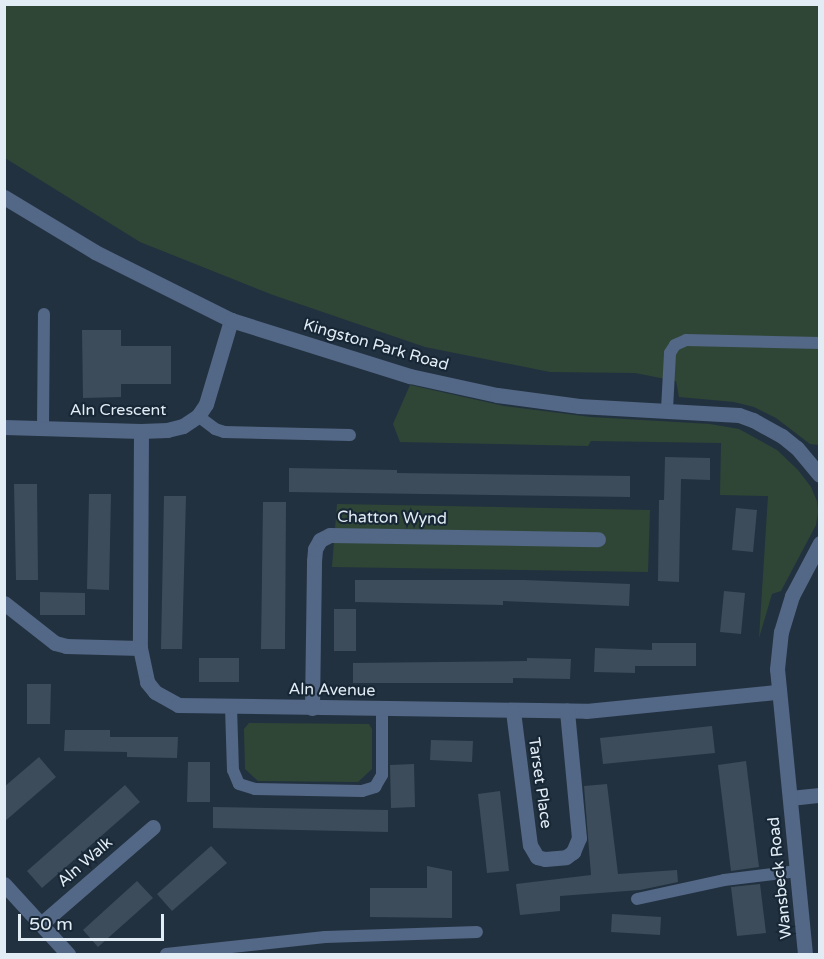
<!DOCTYPE html>
<style>
body{margin:0}
#map{position:relative;width:824px;height:959px;overflow:hidden;background:#22313f;font-family:"Varela Round",sans-serif}
div>[style]{position:absolute}
.green>*{inset:0;background:#2f4636}
.building>*{inset:0;background:#3c4c5b}
.service>*{height:12px;margin:-6px;padding:0 6px;transform-origin:6px;border-radius:6px;background:#536786}
.minor>*{height:15px;margin:-7.5px;padding:0 7.5px;transform-origin:7.5px;border-radius:7.5px;background:#536786}
.tertiary>*{height:15px;margin:-7.5px;padding:0 7.5px;transform-origin:7.5px;border-radius:7.5px;background:#536786}
span{translate:-50% -50%;white-space:nowrap;text-align:center;line-height:1.15;-webkit-text-stroke:4.5px #182735;paint-order:stroke}
.street-label{font-size:16px;color:#e2ecf5}
.frame{position:absolute;inset:0;border:6px solid #e2ecf5;pointer-events:none}
.scale{position:absolute;left:18px;top:914px;width:146px;height:27px;box-sizing:border-box;border:3px solid #e2ecf5;border-top:0;padding-left:8px;font-size:18px;line-height:21px;white-space:nowrap;color:#e2ecf5;-webkit-text-stroke:4px #182735;paint-order:stroke}
</style>
<div id="map">
<div class="green">
<div style="clip-path:polygon(5px 5px,819px 5px,819px 445px,810px 444px,776px 418px,754px 407px,734px 402px,679px 397px,676px 381px,635px 373px,550px 372px,425px 347px,273px 295px,140px 242px,5px 158px)"></div>
<div style="clip-path:polygon(410px 385px,504px 406px,591px 417px,710px 424px,739px 429px,777px 450px,798px 470px,811px 487px,817px 501px,818px 512px,816px 525px,781px 591px,772px 594px,759px 638px,768px 496px,720px 495px,721px 443px,591px 441px,588px 446px,400px 442px,393px 424px)"></div>
<div style="clip-path:polygon(337px 504px,650px 510px,648px 572px,332px 567px)"></div>
<div style="clip-path:polygon(249px 723px,369px 724px,372px 729px,372px 769px,358px 782px,258px 781px,245px 769px,244px 729px)"></div>
</div>
<div class="building">
<div style="clip-path:polygon(82px 330px,121px 330px,121px 346px,171px 346px,171px 384px,121px 384px,121px 397px,83px 398px)"></div>
<div style="clip-path:polygon(665px 457px,710px 458px,710px 480px,681px 479px,679px 582px,658px 581px,659px 500px,664px 500px)"></div>
<div style="clip-path:polygon(289px 468px,397px 470px,397px 473px,630px 476px,630px 497px,289px 492px)"></div>
<div style="clip-path:polygon(14px 484px,37px 484px,38px 580px,16px 580px)"></div>
<div style="clip-path:polygon(89px 494px,111px 494px,109px 590px,87px 589px)"></div>
<div style="clip-path:polygon(164px 496px,186px 496px,182px 649px,161px 649px)"></div>
<div style="clip-path:polygon(263px 502px,286px 502px,285px 649px,261px 649px)"></div>
<div style="clip-path:polygon(736px 508px,757px 510px,753px 552px,732px 550px)"></div>
<div style="clip-path:polygon(355px 580px,524px 580px,630px 584px,629px 606px,503px 601px,503px 605px,355px 602px)"></div>
<div style="clip-path:polygon(724px 591px,745px 593px,741px 634px,720px 632px)"></div>
<div style="clip-path:polygon(40px 592px,85px 593px,85px 615px,40px 615px)"></div>
<div style="clip-path:polygon(334px 609px,356px 609px,356px 651px,334px 651px)"></div>
<div style="clip-path:polygon(652px 643px,696px 643px,696px 666px,635px 666px,635px 673px,594px 672px,595px 648px,652px 650px)"></div>
<div style="clip-path:polygon(199px 658px,239px 658px,239px 682px,199px 682px)"></div>
<div style="clip-path:polygon(527px 658px,571px 659px,570px 679px,513px 678px,513px 683px,353px 683px,353px 663px,527px 661px)"></div>
<div style="clip-path:polygon(27px 684px,51px 684px,50px 724px,27px 724px)"></div>
<div style="clip-path:polygon(712px 726px,715px 753px,603px 764px,600px 738px)"></div>
<div style="clip-path:polygon(65px 730px,110px 730px,110px 737px,178px 737px,177px 758px,127px 757px,127px 752px,64px 751px)"></div>
<div style="clip-path:polygon(431px 740px,473px 741px,472px 762px,430px 760px)"></div>
<div style="clip-path:polygon(39px 757px,56px 777px,4px 822px,4px 787px)"></div>
<div style="clip-path:polygon(746px 761px,759px 867px,731px 871px,718px 765px)"></div>
<div style="clip-path:polygon(188px 762px,210px 762px,210px 802px,187px 802px)"></div>
<div style="clip-path:polygon(414px 764px,415px 807px,391px 808px,390px 765px)"></div>
<div style="clip-path:polygon(607px 784px,618px 874px,677px 870px,678px 882px,640px 890px,560px 896px,560px 911px,520px 915px,516px 884px,591px 875px,584px 786px)"></div>
<div style="clip-path:polygon(125px 785px,140px 802px,42px 888px,27px 871px)"></div>
<div style="clip-path:polygon(500px 791px,509px 871px,487px 873px,478px 794px)"></div>
<div style="clip-path:polygon(213px 807px,388px 810px,388px 832px,213px 828px)"></div>
<div style="clip-path:polygon(211px 846px,227px 863px,172px 911px,157px 894px)"></div>
<div style="clip-path:polygon(427px 866px,452px 871px,452px 918px,370px 917px,370px 888px,427px 888px)"></div>
<div style="clip-path:polygon(137px 881px,153px 898px,98px 947px,83px 930px)"></div>
<div style="clip-path:polygon(760px 884px,766px 933px,737px 936px,731px 887px)"></div>
<div style="clip-path:polygon(612px 914px,661px 917px,660px 935px,611px 932px)"></div>
</div>
<div class="service">
<div style="left:667px;top:409px;width:56px;rotate:-86.9deg"></div>
<div style="left:670px;top:353px;width:9px;rotate:-58deg"></div>
<div style="left:675px;top:345px;width:12px;rotate:-24deg"></div>
<div style="left:686px;top:340px;width:134px;rotate:1.3deg"></div>
<div style="left:198px;top:416px;width:21px;rotate:37deg"></div>
<div style="left:215px;top:429px;width:9px;rotate:18deg"></div>
<div style="left:224px;top:432px;width:126px;rotate:1.4deg"></div>
<div style="left:43px;top:427px;width:113px;rotate:-89.5deg"></div>
<div style="left:231px;top:707px;width:63px;rotate:88.2deg"></div>
<div style="left:233px;top:770px;width:15px;rotate:67deg"></div>
<div style="left:239px;top:784px;width:17px;rotate:17deg"></div>
<div style="left:255px;top:789px;width:107px;rotate:1.1deg"></div>
<div style="left:362px;top:791px;width:14px;rotate:-17deg"></div>
<div style="left:375px;top:787px;width:14px;rotate:-60deg"></div>
<div style="left:382px;top:775px;width:66px;rotate:-90deg"></div>
<div style="left:637px;top:899px;width:89px;rotate:-12.3deg"></div>
<div style="left:724px;top:880px;width:74px;rotate:-7deg"></div>
<div style="left:166px;top:954px;width:160px;rotate:-6.1deg"></div>
<div style="left:325px;top:937px;width:152px;rotate:-1.9deg"></div>
</div>
<div class="minor">
<div style="left:4px;top:427px;width:137px;rotate:1.7deg"></div>
<div style="left:141px;top:431px;width:26px;rotate:-2deg"></div>
<div style="left:167px;top:430px;width:16px;rotate:-14deg"></div>
<div style="left:183px;top:426px;width:18px;rotate:-34deg"></div>
<div style="left:198px;top:416px;width:14px;rotate:-56deg"></div>
<div style="left:206px;top:404px;width:88px;rotate:-73.4deg"></div>
<div style="left:141px;top:431px;width:217px;rotate:90.3deg"></div>
<div style="left:140px;top:648px;width:35px;rotate:78deg"></div>
<div style="left:147px;top:682px;width:13px;rotate:51deg"></div>
<div style="left:155px;top:692px;width:26px;rotate:29deg"></div>
<div style="left:178px;top:705px;width:408px;rotate:0.8deg"></div>
<div style="left:586px;top:711px;width:193px;rotate:-5.7deg"></div>
<div style="left:4px;top:603px;width:65px;rotate:38.1deg"></div>
<div style="left:55px;top:643px;width:11px;rotate:15deg"></div>
<div style="left:66px;top:646px;width:74px;rotate:1.5deg"></div>
<div style="left:312px;top:708px;width:147px;rotate:-89.2deg"></div>
<div style="left:314px;top:561px;width:12px;rotate:-85deg"></div>
<div style="left:315px;top:549px;width:10px;rotate:-61deg"></div>
<div style="left:320px;top:540px;width:11px;rotate:-27deg"></div>
<div style="left:330px;top:535px;width:268px;rotate:0.9deg"></div>
<div style="left:513px;top:711px;width:135px;rotate:82.8deg"></div>
<div style="left:530px;top:845px;width:14px;rotate:60deg"></div>
<div style="left:537px;top:857px;width:8px;rotate:14deg"></div>
<div style="left:545px;top:859px;width:21px;rotate:-5deg"></div>
<div style="left:566px;top:857px;width:9px;rotate:-36deg"></div>
<div style="left:573px;top:852px;width:15px;rotate:-67deg"></div>
<div style="left:579px;top:838px;width:128px;rotate:-95.4deg"></div>
<div style="left:790px;top:798px;width:30px;rotate:-6deg"></div>
<div style="left:4px;top:884px;width:95px;rotate:47.6deg"></div>
<div style="left:41px;top:924px;width:148px;rotate:-40.9deg"></div>
</div>
<div class="tertiary">
<div style="left:4px;top:197px;width:106px;rotate:31.1deg"></div>
<div style="left:95px;top:252px;width:152px;rotate:26.6deg"></div>
<div style="left:231px;top:320px;width:188px;rotate:17.4deg"></div>
<div style="left:410px;top:376px;width:89px;rotate:12.3deg"></div>
<div style="left:497px;top:395px;width:83px;rotate:7.6deg"></div>
<div style="left:579px;top:406px;width:160px;rotate:3.2deg"></div>
<div style="left:739px;top:415px;width:15px;rotate:20deg"></div>
<div style="left:753px;top:420px;width:33px;rotate:29deg"></div>
<div style="left:782px;top:436px;width:19px;rotate:39deg"></div>
<div style="left:797px;top:448px;width:35px;rotate:50deg"></div>
<div style="left:805px;top:954px;width:286px;rotate:-95.6deg"></div>
<div style="left:777px;top:669px;width:37px;rotate:-84deg"></div>
<div style="left:781px;top:632px;width:38px;rotate:-73deg"></div>
<div style="left:792px;top:596px;width:60px;rotate:-62.2deg"></div>
</div>
<div class="street-label">
<span style="left:376px;top:345px;rotate:16deg">Kingston Park Road</span>
<span style="left:118px;top:410px">Aln Crescent</span>
<span style="left:392px;top:518px;rotate:1deg">Chatton Wynd</span>
<span style="left:332px;top:690px;rotate:1deg">Aln Avenue</span>
<span style="left:540px;top:783px;rotate:82deg">Tarset Place</span>
<span style="left:85px;top:862px;rotate:-41deg">Aln Walk</span>
<span style="left:780px;top:878px;rotate:-96deg">Wansbeck Road</span>
</div>
<div class="frame"></div>
<div class="scale">50 m</div>
</div>
